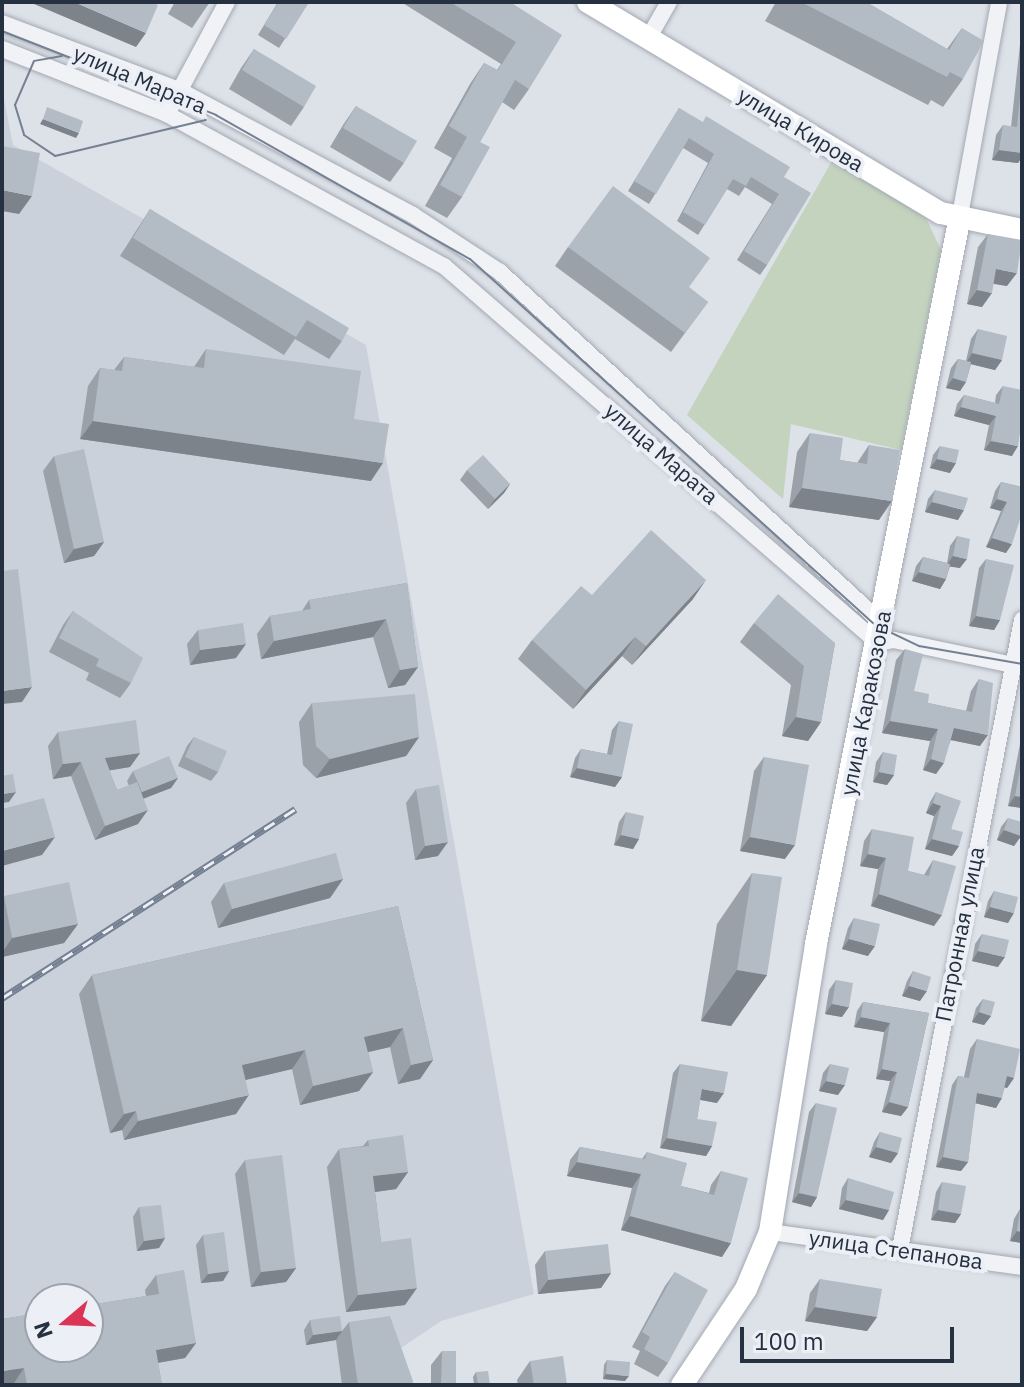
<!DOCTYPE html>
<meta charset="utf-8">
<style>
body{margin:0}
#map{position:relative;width:1024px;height:1387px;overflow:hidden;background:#dde1e8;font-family:"IBM Plex Sans",sans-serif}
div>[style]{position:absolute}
.built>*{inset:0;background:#cad1da}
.green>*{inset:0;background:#c3d3bd}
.roads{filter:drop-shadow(0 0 2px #a2a8b2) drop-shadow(0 0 2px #a2a8b2)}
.minor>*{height:16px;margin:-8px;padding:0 8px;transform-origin:8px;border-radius:8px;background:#f0f2f6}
.major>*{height:22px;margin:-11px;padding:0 11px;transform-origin:11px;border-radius:11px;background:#fff}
.tram>*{height:2px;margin:-1px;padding:0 1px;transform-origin:1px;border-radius:1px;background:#758193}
.rail>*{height:7px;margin-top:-3.5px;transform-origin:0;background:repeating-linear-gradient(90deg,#ecf0f6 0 12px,#758193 0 24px);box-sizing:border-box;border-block:2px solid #758193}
.wall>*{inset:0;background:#9aa1a9}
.shaded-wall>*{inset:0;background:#7d838a}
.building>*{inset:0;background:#b3bbc5}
span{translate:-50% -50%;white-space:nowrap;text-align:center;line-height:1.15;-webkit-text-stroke:8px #ecf0f6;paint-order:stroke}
.street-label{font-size:22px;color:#253040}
.frame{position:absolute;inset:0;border:4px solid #253040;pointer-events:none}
.north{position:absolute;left:24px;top:1283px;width:80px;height:80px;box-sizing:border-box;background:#ecf0f6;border:2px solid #9ca3ad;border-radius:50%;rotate:251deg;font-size:22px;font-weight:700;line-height:32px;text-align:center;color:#253040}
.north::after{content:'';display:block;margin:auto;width:28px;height:36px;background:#da3554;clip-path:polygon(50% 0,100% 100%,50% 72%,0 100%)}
.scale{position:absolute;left:740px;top:1327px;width:214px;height:36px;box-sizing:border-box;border:4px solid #253040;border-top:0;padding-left:10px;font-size:24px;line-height:28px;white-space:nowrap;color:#253040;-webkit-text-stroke:6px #ecf0f6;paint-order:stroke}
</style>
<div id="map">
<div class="built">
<div style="clip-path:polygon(evenodd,2px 89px,13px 145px,366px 345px,534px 1294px,441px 1321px,386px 1358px,389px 1385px,2px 1385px,2px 89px,40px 1299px,88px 1299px,88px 1347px,40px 1347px,40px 1299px)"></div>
</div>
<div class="green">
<div style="clip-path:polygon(832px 161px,926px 218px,941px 250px,901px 450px,791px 424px,783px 499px,687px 415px)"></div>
</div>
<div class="roads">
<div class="minor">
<div style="left:2px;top:23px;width:189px;rotate:20.7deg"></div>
<div style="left:179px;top:90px;width:265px;rotate:28.1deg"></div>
<div style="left:413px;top:215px;width:104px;rotate:33.2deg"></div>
<div style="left:500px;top:272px;width:522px;rotate:42.59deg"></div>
<div style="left:649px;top:37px;width:40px;rotate:-60.3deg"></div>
<div style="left:2px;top:49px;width:177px;rotate:21.5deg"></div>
<div style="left:167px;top:114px;width:316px;rotate:28.8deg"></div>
<div style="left:444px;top:266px;width:575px;rotate:40.98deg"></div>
<div style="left:878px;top:643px;width:16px;rotate:-11deg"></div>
<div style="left:894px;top:640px;width:131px;rotate:11.9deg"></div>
<div style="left:167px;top:114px;width:127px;rotate:-61.8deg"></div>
<div style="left:959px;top:221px;width:223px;rotate:-79.6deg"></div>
<div style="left:770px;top:1232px;width:254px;rotate:7.9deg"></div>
<div style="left:900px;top:1249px;width:641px;rotate:-79.02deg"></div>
</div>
<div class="major">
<div style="left:588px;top:2px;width:411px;rotate:30.9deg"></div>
<div style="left:941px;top:213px;width:83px;rotate:11.9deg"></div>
<div style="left:682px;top:1385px;width:115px;rotate:-56.3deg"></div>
<div style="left:746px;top:1289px;width:62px;rotate:-67.2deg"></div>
<div style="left:770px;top:1232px;width:292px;rotate:-80.9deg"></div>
<div style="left:816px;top:944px;width:737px;rotate:-78.81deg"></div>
</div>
</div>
<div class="tram">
<div style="left:2px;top:31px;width:230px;rotate:21.4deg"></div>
<div style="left:216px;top:115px;width:292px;rotate:29.6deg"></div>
<div style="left:470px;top:259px;width:546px;rotate:42.1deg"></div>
<div style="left:875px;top:625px;width:49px;rotate:25.5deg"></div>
<div style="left:919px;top:646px;width:105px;rotate:9.9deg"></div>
<div style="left:62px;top:56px;width:28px;rotate:170deg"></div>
<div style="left:34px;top:61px;width:48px;rotate:113.4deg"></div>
<div style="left:15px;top:105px;width:31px;rotate:73deg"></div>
<div style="left:24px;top:135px;width:37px;rotate:34deg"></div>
<div style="left:55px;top:156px;width:155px;rotate:-13.4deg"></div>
</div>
<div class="rail">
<div style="left:2px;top:998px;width:349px;rotate:-32.8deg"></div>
</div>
<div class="wall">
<div style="clip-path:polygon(175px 2px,210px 2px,192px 28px,168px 14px)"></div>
<div style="clip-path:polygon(278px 2px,309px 2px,279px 48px,258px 35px)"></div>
<div style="clip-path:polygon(401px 2px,510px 2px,529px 89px,514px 110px,502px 102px,480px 142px,462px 197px,447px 218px,425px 206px,452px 158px,434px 148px,470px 84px,484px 63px,497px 70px,501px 64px)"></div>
<div style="clip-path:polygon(776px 2px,866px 2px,947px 49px,962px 28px,963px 79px,943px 107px,931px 100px,928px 105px,765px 21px)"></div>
<div style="clip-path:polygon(1022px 33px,1022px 157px,1018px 163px,992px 160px,996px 135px,1003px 125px,1011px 127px,1021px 35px)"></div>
<div style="clip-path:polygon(254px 49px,304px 107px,291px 126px,229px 89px,241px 68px)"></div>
<div style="clip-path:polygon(356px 106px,404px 163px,390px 182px,330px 147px,343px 125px)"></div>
<div style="clip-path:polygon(679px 108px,784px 177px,767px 265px,760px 275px,737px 260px,772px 204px,745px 187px,739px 196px,727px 189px,698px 235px,677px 221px,708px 163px,683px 148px,649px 204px,628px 191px)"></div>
<div style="clip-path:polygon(150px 209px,342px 341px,329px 359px,295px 339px,284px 355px,120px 256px)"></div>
<div style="clip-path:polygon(988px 234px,1007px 286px,993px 284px,982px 307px,967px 304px,978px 247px)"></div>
<div style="clip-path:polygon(568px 247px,689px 288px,708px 302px,671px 352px,555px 266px)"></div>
<div style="clip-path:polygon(978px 329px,1002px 360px,995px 370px,971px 364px,966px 382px,960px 391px,946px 388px,951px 368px,958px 359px,966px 361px,971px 339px)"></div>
<div style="clip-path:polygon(206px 349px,354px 419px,371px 481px,80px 439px,88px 386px,100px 368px,114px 370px,124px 357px,194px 367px)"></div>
<div style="clip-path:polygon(1003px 386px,1012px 456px,984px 450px,989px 425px,954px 416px,957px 404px,964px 395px,995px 403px,996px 395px)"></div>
<div style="clip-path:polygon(810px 433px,840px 460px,857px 463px,869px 445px,879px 520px,789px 507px,797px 452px)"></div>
<div style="clip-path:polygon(940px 446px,950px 473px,930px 468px,933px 455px)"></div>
<div style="clip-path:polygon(54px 456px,104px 542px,94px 556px,64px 563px,43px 471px)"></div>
<div style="clip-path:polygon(467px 470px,510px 484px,504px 493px,488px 509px,460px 480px)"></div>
<div style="clip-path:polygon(1001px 482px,1022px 487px,1006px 553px,986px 547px,1001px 511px,990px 508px,995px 491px)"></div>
<div style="clip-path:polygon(935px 490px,958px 520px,925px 512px,928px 499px)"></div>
<div style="clip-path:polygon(957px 536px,960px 568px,950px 566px,946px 579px,940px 589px,912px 581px,916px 566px,923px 557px,947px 563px,950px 546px)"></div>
<div style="clip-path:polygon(986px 559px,1000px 620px,994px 630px,969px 626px,979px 568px)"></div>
<div style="clip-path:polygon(407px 583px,418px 667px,405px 685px,388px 688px,373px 637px,261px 659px,257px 634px,270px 616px,302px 611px,309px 600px)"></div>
<div style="clip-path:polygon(693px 599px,632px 665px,622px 656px,573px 709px,518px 659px,532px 640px)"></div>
<div style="clip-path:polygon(73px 611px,131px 683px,120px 698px,86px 680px,89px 673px,49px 652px,63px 625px)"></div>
<div style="clip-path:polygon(754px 623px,835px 643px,821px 722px,808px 741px,782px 736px,791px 685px,740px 642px)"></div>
<div style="clip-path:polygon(198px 630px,236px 658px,190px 665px,187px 644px)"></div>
<div style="clip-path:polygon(905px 649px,914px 691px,928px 703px,966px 711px,971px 691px,979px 679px,980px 746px,951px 740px,936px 774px,923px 770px,930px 741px,882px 733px,896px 660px)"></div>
<div style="clip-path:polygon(312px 703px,419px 737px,406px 756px,316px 778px,303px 765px,299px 722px)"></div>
<div style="clip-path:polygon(619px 721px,622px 777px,615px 787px,570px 777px,575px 758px,581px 749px,607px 754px,612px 730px)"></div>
<div style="clip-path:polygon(58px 732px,140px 753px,130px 767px,109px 770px,117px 790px,129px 786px,127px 781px,133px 771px,178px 778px,171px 788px,143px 798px,138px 824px,95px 840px,71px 776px,53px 779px,48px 746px)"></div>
<div style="clip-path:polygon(194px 737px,218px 772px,211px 781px,178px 766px,187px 746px)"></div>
<div style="clip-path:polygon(1022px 740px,1022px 808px,1008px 806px,1020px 744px)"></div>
<div style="clip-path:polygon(883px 752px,894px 775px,887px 785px,873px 782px,876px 762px)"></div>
<div style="clip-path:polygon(764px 757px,785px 859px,740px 851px,754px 771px)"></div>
<div style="clip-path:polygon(416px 789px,438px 856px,415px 860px,406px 803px)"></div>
<div style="clip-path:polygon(936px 792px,959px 846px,952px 856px,925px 849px,934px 816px,926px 813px,930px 802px)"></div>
<div style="clip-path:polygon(626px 812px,639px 839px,633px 849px,614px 845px,619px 822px)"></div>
<div style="clip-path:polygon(1008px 818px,1021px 836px,1014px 846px,997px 840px,1001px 827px)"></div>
<div style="clip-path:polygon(872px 829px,908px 871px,924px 875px,933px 860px,934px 926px,871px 906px,878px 869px,860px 866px,864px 841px)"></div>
<div style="clip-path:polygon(752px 873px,767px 975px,731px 1026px,701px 1021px,717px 924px)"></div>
<div style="clip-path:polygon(343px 879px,330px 898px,218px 928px,211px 902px,224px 883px)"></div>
<div style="clip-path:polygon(994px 891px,1008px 923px,984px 917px,988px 901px)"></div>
<div style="clip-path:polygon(4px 896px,78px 924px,64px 943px,2px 957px,2px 898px)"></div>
<div style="clip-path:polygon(398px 906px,433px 1060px,420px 1079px,398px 1084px,390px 1047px,368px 1052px,373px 1072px,359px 1091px,300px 1105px,292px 1069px,245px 1080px,236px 1114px,124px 1140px,122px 1130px,110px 1133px,79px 994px,92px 975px)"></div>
<div style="clip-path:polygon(854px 918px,868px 956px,842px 949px,848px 928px)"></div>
<div style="clip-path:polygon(982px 934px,998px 967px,972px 961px,975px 944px)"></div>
<div style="clip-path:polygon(913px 971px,920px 1001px,902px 996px,907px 981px)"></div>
<div style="clip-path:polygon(836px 980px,842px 1017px,825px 1014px,829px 990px)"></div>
<div style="clip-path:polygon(983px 999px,991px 1016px,984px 1025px,972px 1022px,976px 1008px)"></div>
<div style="clip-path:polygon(863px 1002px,929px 1013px,908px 1107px,901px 1116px,882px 1112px,890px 1081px,876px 1079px,884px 1032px,854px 1027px,857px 1011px)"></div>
<div style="clip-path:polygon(977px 1039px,1014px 1078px,1007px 1088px,1005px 1087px,996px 1108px,975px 1103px,968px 1162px,961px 1171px,936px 1167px,952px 1085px,958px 1076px,964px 1077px,970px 1049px)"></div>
<div style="clip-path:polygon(680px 1064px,717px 1103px,700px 1100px,697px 1119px,712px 1146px,706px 1156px,660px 1148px,673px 1073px)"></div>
<div style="clip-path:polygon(830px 1064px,838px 1095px,819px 1091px,823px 1073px)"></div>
<div style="clip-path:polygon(816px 1103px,817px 1197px,811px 1207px,792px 1202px,809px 1112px)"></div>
<div style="clip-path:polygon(880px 1132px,898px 1153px,891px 1163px,869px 1157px,874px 1142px)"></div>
<div style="clip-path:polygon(368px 1140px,408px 1172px,396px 1189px,375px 1192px,381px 1242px,405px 1305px,346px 1312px,327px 1167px,339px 1149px,363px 1146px)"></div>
<div style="clip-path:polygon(580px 1147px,642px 1159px,647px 1152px,681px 1186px,709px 1193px,711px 1185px,721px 1171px,722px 1257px,621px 1230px,632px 1188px,567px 1176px,570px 1160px)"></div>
<div style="clip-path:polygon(245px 1160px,296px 1268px,286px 1282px,251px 1287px,235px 1174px)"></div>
<div style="clip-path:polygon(848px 1178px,889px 1210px,883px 1220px,839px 1209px,842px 1188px)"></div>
<div style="clip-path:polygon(942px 1182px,961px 1214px,955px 1223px,931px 1220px,936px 1192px)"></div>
<div style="clip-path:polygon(139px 1207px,165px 1238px,159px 1248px,137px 1251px,133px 1217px)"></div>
<div style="clip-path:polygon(1020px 1209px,1022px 1243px,1010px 1241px,1014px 1219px)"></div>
<div style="clip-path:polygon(203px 1235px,229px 1271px,223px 1281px,201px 1283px,196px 1245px)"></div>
<div style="clip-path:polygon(545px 1251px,611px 1273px,601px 1288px,538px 1294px,535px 1265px)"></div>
<div style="clip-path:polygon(675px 1272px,668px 1363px,658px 1377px,634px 1364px,640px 1351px,632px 1347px,665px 1286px)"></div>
<div style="clip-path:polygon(156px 1275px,196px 1343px,185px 1358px,158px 1363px,162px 1385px,14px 1385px,2px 1319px,146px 1296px,145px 1290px)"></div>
<div style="clip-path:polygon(820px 1279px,877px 1317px,867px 1331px,805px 1321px,810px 1293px)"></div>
<div style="clip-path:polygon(310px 1320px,342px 1331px,349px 1322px,413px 1385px,342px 1385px,336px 1340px,306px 1345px,304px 1330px)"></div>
<div style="clip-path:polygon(442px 1351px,456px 1385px,431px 1385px,431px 1365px)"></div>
<div style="clip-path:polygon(607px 1360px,625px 1381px,603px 1379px,604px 1365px)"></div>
<div style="clip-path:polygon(530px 1361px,567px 1385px,518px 1385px,517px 1380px)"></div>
<div style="clip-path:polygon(476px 1372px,490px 1385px,474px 1385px,473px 1377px)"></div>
</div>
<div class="shaded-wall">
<div style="clip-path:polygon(35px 2px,74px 2px,146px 33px,136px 47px,34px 4px)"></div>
<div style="clip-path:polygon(43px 119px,79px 133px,76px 138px,40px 124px)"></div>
<div style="clip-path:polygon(999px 150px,1022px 153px,1022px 157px,1018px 163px,992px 160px)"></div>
<div style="clip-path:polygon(2px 190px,32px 196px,19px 214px,2px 211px)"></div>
<div style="clip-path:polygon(996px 269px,1017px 273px,1007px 286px,986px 282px)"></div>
<div style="clip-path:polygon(977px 290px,992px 293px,982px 307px,967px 304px)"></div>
<div style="clip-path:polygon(972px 353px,1002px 360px,995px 370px,966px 363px)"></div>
<div style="clip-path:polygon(953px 378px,966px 382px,960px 391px,946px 388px)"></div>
<div style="clip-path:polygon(961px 407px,996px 416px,989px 425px,954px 416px)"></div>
<div style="clip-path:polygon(93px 421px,383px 463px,371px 481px,80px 439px)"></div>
<div style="clip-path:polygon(991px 441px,1018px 446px,1012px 456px,984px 450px)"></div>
<div style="clip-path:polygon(937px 459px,956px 463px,950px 473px,930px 468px)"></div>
<div style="clip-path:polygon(510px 484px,504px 493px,488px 509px,495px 499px)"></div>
<div style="clip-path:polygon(802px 488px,892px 501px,879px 520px,789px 507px)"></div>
<div style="clip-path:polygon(997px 499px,1007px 502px,1001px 511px,990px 508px)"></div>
<div style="clip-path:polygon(932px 502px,964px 510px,958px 520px,925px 512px)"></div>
<div style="clip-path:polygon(992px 538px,1012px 544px,1006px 553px,986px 547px)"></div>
<div style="clip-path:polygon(104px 542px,94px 556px,64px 563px,74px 549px)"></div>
<div style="clip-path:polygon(953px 556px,967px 559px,960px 568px,946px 566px)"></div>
<div style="clip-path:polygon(919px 572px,946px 579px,940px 589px,912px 581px)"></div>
<div style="clip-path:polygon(706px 580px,693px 599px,632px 665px,646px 646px)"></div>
<div style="clip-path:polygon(976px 616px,1000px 620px,994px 630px,969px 626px)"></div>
<div style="clip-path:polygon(386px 619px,373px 637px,261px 659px,274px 641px)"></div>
<div style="clip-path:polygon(635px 637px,622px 656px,573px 709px,586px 690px)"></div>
<div style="clip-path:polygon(246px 644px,236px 658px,190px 665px,200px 650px)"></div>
<div style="clip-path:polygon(418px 667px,405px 685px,388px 688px,400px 670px)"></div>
<div style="clip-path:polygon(32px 687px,22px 702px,2px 704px,2px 691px)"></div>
<div style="clip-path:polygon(796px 717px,821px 722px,808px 741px,782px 736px)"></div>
<div style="clip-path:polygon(890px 721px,938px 729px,930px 741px,882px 733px)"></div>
<div style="clip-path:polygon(954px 728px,988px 735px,980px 746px,946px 739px)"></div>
<div style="clip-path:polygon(419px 737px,406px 756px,316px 778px,330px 759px)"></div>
<div style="clip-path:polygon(140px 753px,130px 767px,95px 773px,105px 758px)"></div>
<div style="clip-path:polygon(931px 759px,944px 763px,936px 774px,923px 770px)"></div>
<div style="clip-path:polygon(81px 762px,71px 776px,53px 779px,63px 764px)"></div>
<div style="clip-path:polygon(577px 768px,622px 777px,615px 787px,570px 777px)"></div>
<div style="clip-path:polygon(879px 772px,894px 775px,887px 785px,873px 782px)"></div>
<div style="clip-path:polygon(178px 778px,171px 788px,135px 802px,142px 792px)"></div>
<div style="clip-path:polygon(16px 792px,9px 802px,2px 803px,2px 794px)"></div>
<div style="clip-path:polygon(1015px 796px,1022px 797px,1022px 808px,1008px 806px)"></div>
<div style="clip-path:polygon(933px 803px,941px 806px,934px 816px,926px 813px)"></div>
<div style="clip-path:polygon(148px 810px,138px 824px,95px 840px,105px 826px)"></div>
<div style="clip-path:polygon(1004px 830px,1021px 836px,1014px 846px,997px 840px)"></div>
<div style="clip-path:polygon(621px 835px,639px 839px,633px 849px,614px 845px)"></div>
<div style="clip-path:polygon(55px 837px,42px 855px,2px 866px,2px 851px)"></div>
<div style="clip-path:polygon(750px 837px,795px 845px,785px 859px,740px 851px)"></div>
<div style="clip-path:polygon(932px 839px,959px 846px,952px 856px,925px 849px)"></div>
<div style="clip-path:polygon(448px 842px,438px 856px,415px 860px,425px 846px)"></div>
<div style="clip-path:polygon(868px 854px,886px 858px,878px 869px,860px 866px)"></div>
<div style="clip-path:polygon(343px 879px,330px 898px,218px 928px,232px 909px)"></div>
<div style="clip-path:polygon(879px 894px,942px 915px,934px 926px,871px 906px)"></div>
<div style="clip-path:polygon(990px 907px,1014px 913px,1008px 923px,984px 917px)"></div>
<div style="clip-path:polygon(78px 924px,64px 943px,2px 957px,2px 953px,12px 938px)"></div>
<div style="clip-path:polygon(849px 939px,875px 946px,868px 956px,842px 949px)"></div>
<div style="clip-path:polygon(978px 951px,1005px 957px,998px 967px,972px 961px)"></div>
<div style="clip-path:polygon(737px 970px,767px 975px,731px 1026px,701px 1021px)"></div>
<div style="clip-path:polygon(909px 986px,927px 991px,920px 1001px,902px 996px)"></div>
<div style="clip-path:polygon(832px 1004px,849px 1007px,842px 1017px,825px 1014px)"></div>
<div style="clip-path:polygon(979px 1012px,991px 1016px,984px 1025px,972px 1022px)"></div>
<div style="clip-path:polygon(861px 1017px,890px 1023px,884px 1032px,854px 1027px)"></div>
<div style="clip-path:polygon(403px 1028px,390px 1047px,351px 1056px,364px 1037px)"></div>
<div style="clip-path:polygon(305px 1050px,292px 1069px,228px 1084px,242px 1065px)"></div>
<div style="clip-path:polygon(433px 1060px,420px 1079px,398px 1084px,411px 1065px)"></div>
<div style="clip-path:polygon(882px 1069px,897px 1072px,890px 1081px,876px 1079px)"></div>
<div style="clip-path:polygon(373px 1072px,359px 1091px,300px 1105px,313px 1086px)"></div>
<div style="clip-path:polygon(1007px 1076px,1014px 1078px,1007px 1088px,1000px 1086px)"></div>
<div style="clip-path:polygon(826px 1081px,845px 1085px,838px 1095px,819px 1091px)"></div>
<div style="clip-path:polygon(702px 1089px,724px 1093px,717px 1103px,696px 1099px)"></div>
<div style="clip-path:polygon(977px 1093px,1002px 1098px,996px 1108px,970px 1102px)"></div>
<div style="clip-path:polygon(249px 1095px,236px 1114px,124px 1140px,138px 1121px)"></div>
<div style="clip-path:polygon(889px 1102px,908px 1107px,901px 1116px,882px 1112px)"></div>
<div style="clip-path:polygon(136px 1111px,122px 1130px,110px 1133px,124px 1114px)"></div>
<div style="clip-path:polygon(667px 1138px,712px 1146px,706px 1156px,660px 1148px)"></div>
<div style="clip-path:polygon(876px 1147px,898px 1153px,891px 1163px,869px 1157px)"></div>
<div style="clip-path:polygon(943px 1157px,968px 1162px,961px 1171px,936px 1167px)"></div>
<div style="clip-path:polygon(577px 1162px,641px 1174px,632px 1188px,567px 1176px)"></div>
<div style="clip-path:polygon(408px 1172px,396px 1189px,361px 1194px,373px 1176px)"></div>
<div style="clip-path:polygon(799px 1193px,817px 1197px,811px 1207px,792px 1202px)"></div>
<div style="clip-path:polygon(846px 1200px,889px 1210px,883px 1220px,839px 1209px)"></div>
<div style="clip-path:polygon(938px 1210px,961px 1214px,955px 1223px,931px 1220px)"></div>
<div style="clip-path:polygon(630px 1216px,731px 1243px,722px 1257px,621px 1230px)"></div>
<div style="clip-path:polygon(1017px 1231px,1022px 1232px,1022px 1243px,1010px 1241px)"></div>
<div style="clip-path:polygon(165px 1238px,159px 1248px,137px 1251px,144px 1241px)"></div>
<div style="clip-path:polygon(296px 1268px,286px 1282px,251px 1287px,261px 1272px)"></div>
<div style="clip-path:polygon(229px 1271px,223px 1281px,201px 1283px,208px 1274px)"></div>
<div style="clip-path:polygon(611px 1273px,601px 1288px,538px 1294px,548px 1280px)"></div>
<div style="clip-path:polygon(417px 1288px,405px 1305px,346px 1312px,358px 1295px)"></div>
<div style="clip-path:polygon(815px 1307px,877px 1317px,867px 1331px,805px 1321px)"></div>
<div style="clip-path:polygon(342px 1331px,336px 1340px,306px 1345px,313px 1335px)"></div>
<div style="clip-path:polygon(196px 1343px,185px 1358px,145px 1365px,156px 1350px)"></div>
<div style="clip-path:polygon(24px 1368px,14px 1383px,2px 1385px,2px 1371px)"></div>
<div style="clip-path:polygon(606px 1374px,629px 1376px,625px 1381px,603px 1379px)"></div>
</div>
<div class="building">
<div style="clip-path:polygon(74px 2px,150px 2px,158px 5px,146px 33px)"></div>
<div style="clip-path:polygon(279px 2px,309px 2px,286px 39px,264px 25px)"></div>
<div style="clip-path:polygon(450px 2px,510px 2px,562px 35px,529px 89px,515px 80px,480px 142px,490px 147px,462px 197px,440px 185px,467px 137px,449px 126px,484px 63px,498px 70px,516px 42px)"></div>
<div style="clip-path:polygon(801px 2px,866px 2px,949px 50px,962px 28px,984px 41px,963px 79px,950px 72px,947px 77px)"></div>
<div style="clip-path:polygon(254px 49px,316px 86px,304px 107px,242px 70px)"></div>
<div style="clip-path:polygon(1022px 77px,1022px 153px,999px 150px,1003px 125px,1017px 127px)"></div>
<div style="clip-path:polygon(356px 106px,417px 141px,404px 163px,343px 128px)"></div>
<div style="clip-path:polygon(47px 107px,83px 121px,79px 133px,43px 119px)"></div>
<div style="clip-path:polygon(679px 108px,703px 122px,706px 116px,790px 167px,784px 177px,811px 193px,767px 265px,744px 251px,779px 194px,751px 177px,746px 186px,733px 179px,705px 225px,683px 212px,714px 154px,689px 138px,656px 194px,634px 181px)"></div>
<div style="clip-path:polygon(2px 146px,40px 153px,32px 196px,2px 190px)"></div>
<div style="clip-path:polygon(613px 186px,710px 258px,689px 287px,708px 302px,685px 333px,568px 247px)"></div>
<div style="clip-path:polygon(150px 209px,349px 328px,342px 341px,307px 320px,296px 337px,133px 238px)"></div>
<div style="clip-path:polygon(988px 234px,1022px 240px,1017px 273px,996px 269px,992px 293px,977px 290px)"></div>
<div style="clip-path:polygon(978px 329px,1007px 336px,1002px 360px,972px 353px)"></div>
<div style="clip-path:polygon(206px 349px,361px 371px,354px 419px,389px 424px,383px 463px,93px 421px,100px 368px,122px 371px,124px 357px,204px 368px)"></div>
<div style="clip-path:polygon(958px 359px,971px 362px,966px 382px,953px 378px)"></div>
<div style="clip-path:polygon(1003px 386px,1022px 390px,1022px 419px,1018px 446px,991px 441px,996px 416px,961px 407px,964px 395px,999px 404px)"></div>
<div style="clip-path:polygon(810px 433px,843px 438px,840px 460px,867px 464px,869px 445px,900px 450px,892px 501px,802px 488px)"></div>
<div style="clip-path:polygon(940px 446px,959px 450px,956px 463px,937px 459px)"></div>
<div style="clip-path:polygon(84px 449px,104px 542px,74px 549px,54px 456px)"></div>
<div style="clip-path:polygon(483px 455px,510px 484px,495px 499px,467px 470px)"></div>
<div style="clip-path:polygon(1001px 482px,1022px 487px,1022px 513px,1012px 544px,992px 538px,1007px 502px,997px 499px)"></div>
<div style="clip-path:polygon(935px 490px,968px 498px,964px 510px,932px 502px)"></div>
<div style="clip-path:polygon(651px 530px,706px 580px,646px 646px,635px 637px,586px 690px,532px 640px,581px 586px,592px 595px)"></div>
<div style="clip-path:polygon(957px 536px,970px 539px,967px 559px,953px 556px)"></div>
<div style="clip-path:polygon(923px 557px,950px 564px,946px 579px,919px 572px)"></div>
<div style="clip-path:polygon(986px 559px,1014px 565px,1000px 620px,976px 616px)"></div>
<div style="clip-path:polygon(18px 569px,32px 687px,2px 691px,2px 571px)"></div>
<div style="clip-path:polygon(407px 583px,418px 667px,400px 670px,386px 619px,274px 641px,270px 616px,311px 609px,309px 600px)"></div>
<div style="clip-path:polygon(778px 594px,835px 643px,821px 722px,796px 717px,804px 666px,754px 623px)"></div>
<div style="clip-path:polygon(73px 611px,143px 658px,131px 683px,96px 666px,99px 659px,59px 638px)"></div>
<div style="clip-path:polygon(243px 623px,246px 644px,200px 650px,198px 630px)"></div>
<div style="clip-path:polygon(905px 649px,923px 654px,914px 691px,929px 694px,928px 703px,972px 712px,979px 679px,993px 683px,988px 735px,954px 728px,944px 763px,931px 759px,938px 729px,890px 721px)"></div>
<div style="clip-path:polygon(415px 694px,419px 737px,330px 759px,316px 746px,312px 703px)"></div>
<div style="clip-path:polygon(136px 720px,140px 753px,105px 758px,117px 790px,137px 782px,148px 810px,105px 826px,81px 762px,63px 764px,58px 732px)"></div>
<div style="clip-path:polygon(619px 721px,633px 724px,622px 777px,577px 768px,581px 749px,612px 755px)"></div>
<div style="clip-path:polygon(194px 737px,227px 751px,218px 772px,185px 757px)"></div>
<div style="clip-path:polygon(883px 752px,897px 755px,894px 775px,879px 772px)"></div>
<div style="clip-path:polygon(169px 756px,178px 778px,142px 792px,133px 771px)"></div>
<div style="clip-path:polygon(764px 757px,809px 765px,795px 845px,750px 837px)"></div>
<div style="clip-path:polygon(1022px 757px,1022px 797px,1015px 796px)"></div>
<div style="clip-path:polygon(13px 774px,16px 792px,2px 794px,2px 776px)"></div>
<div style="clip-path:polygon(439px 785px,448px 842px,425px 846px,416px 789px)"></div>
<div style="clip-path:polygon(936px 792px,961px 801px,951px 829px,963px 832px,959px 846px,932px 839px,941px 806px,933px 803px)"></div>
<div style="clip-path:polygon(44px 798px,55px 837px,2px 851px,2px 809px)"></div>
<div style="clip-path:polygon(626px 812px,644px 816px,639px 839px,621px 835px)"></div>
<div style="clip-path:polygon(1008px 818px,1022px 822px,1021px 836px,1004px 830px)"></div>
<div style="clip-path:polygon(872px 829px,914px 837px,908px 871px,929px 876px,933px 860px,956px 866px,942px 915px,879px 894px,886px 858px,868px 854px)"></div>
<div style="clip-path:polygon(336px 853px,343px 879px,232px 909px,224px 883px)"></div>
<div style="clip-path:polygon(752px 873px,782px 877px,767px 975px,737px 970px)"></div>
<div style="clip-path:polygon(69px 882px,78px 924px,12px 938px,4px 896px)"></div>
<div style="clip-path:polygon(994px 891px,1018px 897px,1014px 913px,990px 907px)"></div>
<div style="clip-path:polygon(398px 906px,433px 1060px,411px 1065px,403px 1028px,364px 1037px,373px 1072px,313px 1086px,305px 1050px,242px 1065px,249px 1095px,138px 1121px,136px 1111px,124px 1114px,92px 975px)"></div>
<div style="clip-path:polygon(854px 918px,880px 924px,875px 946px,849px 939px)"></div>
<div style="clip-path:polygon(982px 934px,1009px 940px,1005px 957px,978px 951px)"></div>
<div style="clip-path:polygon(913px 971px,931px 977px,927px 991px,909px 986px)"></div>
<div style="clip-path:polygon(836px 980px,853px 983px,849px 1007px,832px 1004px)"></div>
<div style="clip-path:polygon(983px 999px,995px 1002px,991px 1016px,979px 1012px)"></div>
<div style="clip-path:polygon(863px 1002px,929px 1013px,908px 1107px,889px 1102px,897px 1072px,882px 1069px,890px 1023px,861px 1017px)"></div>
<div style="clip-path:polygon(977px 1039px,1020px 1049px,1014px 1078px,1007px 1076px,1002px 1098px,977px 1093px,968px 1162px,943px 1157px,958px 1076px,969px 1078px)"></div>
<div style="clip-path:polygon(680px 1064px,728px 1072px,724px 1093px,702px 1089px,697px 1119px,717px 1122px,712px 1146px,667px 1138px)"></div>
<div style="clip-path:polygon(830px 1064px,849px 1068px,845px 1085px,826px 1081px)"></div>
<div style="clip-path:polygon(816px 1103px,837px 1108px,817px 1197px,799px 1193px)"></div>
<div style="clip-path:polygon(880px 1132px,902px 1138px,898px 1153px,876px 1147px)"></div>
<div style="clip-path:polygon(403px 1135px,408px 1172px,373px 1176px,381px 1242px,411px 1238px,417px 1288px,358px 1295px,339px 1149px,369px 1146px,368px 1140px)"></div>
<div style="clip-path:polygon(580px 1147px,645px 1159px,647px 1152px,687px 1163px,681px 1186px,714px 1195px,721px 1171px,748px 1178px,731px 1243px,630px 1216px,641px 1174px,577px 1162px)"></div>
<div style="clip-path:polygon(282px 1155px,296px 1268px,261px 1272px,245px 1160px)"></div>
<div style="clip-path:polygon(848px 1178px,894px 1192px,889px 1210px,846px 1200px)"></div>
<div style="clip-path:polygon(942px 1182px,966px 1186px,961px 1214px,938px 1210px)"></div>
<div style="clip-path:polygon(161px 1205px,165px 1238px,144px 1241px,139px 1207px)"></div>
<div style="clip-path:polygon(1020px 1209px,1022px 1209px,1022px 1232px,1017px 1231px)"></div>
<div style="clip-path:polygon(224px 1232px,229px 1271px,208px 1274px,203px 1235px)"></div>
<div style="clip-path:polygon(608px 1244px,611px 1273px,548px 1280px,545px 1251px)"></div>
<div style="clip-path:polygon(184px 1270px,196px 1343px,156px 1350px,162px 1385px,27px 1385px,24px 1368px,2px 1371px,2px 1319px,40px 1313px,40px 1347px,88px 1347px,88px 1305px,159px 1294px,156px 1275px)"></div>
<div style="clip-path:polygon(675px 1272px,708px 1290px,668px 1363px,644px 1349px,650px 1337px,642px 1332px)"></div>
<div style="clip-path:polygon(820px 1279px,882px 1289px,877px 1317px,815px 1307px)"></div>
<div style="clip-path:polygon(340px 1316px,342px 1331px,313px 1335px,310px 1320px)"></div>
<div style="clip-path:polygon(390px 1316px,413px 1381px,413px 1385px,358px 1385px,349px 1322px)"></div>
<div style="clip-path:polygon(442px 1351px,456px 1351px,456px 1385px,441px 1385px)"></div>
<div style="clip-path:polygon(563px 1356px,567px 1385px,534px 1385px,530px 1361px)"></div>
<div style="clip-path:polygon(607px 1360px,630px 1362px,629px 1376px,606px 1374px)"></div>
<div style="clip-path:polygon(488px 1371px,490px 1385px,478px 1385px,476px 1372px)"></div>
</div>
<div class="street-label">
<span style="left:140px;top:79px;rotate:23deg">улица Марата</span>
<span style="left:801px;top:129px;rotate:31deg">улица Кирова</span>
<span style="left:662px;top:453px;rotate:41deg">улица Марата</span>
<span style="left:865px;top:703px;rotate:-79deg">улица Каракозова</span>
<span style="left:959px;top:934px;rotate:-79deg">Патронная улица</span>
<span style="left:896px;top:1249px;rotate:8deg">улица Степанова</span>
</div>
<div class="frame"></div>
<div class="north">N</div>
<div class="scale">100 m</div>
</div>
